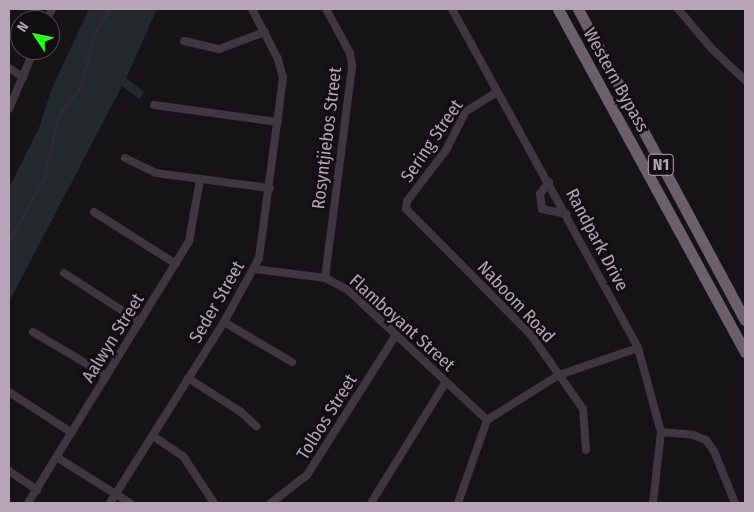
<!DOCTYPE html>
<style>
body{margin:0}
#map{position:relative;width:754px;height:512px;overflow:hidden;background:#151315;font-family:"Fira Sans Condensed",sans-serif}
div>[style]{position:absolute}
.green>*{inset:0;background:#23292d}
.stream>*{height:2px;margin:-1px;padding:0 1px;transform-origin:1px;border-radius:1px;background:#35293a}
.minor>*{height:8px;margin:-4px;padding:0 4px;transform-origin:4px;border-radius:4px;background:#40383f}
.highway>*{height:11px;margin:-5.5px;padding:0 5.5px;transform-origin:5.5px;border-radius:5.5px;background:#6c606b}
span{translate:-50% -50%;white-space:nowrap;text-align:center;line-height:1.15;-webkit-text-stroke:5px #100e10;paint-order:stroke}
.shield-label span{padding:1px 4px;background:#100e10;border:1px solid;border-radius:4px;-webkit-text-stroke-width:0}
.shield-label{font-size:16px;color:#b7a4b7;font-weight:700}
.street-label{font-size:18px;color:#b7a4b7}
.frame{position:absolute;inset:0;border:10px solid #b7a4b7;pointer-events:none}
.north{position:absolute;left:10px;top:10px;width:50px;height:50px;box-sizing:border-box;background:#100e10;border:1px solid #534a53;border-radius:50%;rotate:304deg;font-size:14px;font-weight:700;line-height:20px;text-align:center;color:#b7a4b7}
.north::after{content:'';display:block;margin:auto;width:18px;height:22px;background:#2aff22;clip-path:polygon(50% 0,100% 100%,50% 72%,0 100%)}
</style>
<div id="map">
<div class="green">
<div style="clip-path:polygon(89px 9px,157px 9px,126px 78px,144px 92px,139px 99px,122px 86px,9px 302px,9px 188px,39px 128px,52px 88px)"></div>
</div>
<div class="stream">
<div style="left:9px;top:242px;width:72px;rotate:-60.9deg"></div>
<div style="left:44px;top:179px;width:66px;rotate:-76.8deg"></div>
<div style="left:59px;top:115px;width:33px;rotate:-51deg"></div>
<div style="left:80px;top:89px;width:59px;rotate:-74.3deg"></div>
<div style="left:96px;top:32px;width:27px;rotate:-57deg"></div>
</div>
<div class="minor">
<div style="left:452px;top:9px;width:387px;rotate:61.2deg"></div>
<div style="left:638px;top:348px;width:87px;rotate:74.7deg"></div>
<div style="left:661px;top:432px;width:71px;rotate:96.4deg"></div>
<div style="left:678px;top:9px;width:52px;rotate:49.6deg"></div>
<div style="left:712px;top:49px;width:45px;rotate:43.2deg"></div>
<div style="left:47px;top:20px;width:12px;rotate:-66deg"></div>
<div style="left:184px;top:41px;width:36px;rotate:13deg"></div>
<div style="left:219px;top:49px;width:49px;rotate:-20.3deg"></div>
<div style="left:9px;top:68px;width:17px;rotate:33deg"></div>
<div style="left:497px;top:92px;width:36px;rotate:148deg"></div>
<div style="left:466px;top:111px;width:44px;rotate:117.1deg"></div>
<div style="left:446px;top:150px;width:64px;rotate:127.4deg"></div>
<div style="left:407px;top:201px;width:8px;rotate:97deg"></div>
<div style="left:406px;top:209px;width:177px;rotate:45.2deg"></div>
<div style="left:531px;top:335px;width:90px;rotate:54.9deg"></div>
<div style="left:583px;top:409px;width:41px;rotate:85.8deg"></div>
<div style="left:154px;top:105px;width:125px;rotate:7.8deg"></div>
<div style="left:9px;top:109px;width:64px;rotate:-67deg"></div>
<div style="left:125px;top:158px;width:34px;rotate:26deg"></div>
<div style="left:156px;top:173px;width:115px;rotate:7.5deg"></div>
<div style="left:549px;top:182px;width:15px;rotate:127deg"></div>
<div style="left:540px;top:194px;width:15px;rotate:82deg"></div>
<div style="left:542px;top:209px;width:25px;rotate:12deg"></div>
<div style="left:94px;top:212px;width:97px;rotate:32.4deg"></div>
<div style="left:255px;top:269px;width:71px;rotate:7.3deg"></div>
<div style="left:325px;top:278px;width:25px;rotate:27deg"></div>
<div style="left:347px;top:289px;width:192px;rotate:43.1deg"></div>
<div style="left:64px;top:273px;width:90px;rotate:32.8deg"></div>
<div style="left:325px;top:278px;width:214px;rotate:-82.7deg"></div>
<div style="left:352px;top:66px;width:13px;rotate:-99deg"></div>
<div style="left:350px;top:53px;width:50px;rotate:-118.6deg"></div>
<div style="left:224px;top:322px;width:79px;rotate:30.5deg"></div>
<div style="left:33px;top:332px;width:86px;rotate:30.7deg"></div>
<div style="left:188px;top:378px;width:63px;rotate:32.7deg"></div>
<div style="left:241px;top:412px;width:21px;rotate:43deg"></div>
<div style="left:9px;top:392px;width:75px;rotate:33.1deg"></div>
<div style="left:487px;top:420px;width:85px;rotate:-32deg"></div>
<div style="left:559px;top:375px;width:83px;rotate:-18.9deg"></div>
<div style="left:661px;top:432px;width:32px;rotate:5deg"></div>
<div style="left:693px;top:435px;width:14px;rotate:21deg"></div>
<div style="left:706px;top:440px;width:14px;rotate:54deg"></div>
<div style="left:714px;top:451px;width:56px;rotate:68deg"></div>
<div style="left:153px;top:436px;width:36px;rotate:34deg"></div>
<div style="left:183px;top:456px;width:56px;rotate:56.6deg"></div>
<div style="left:58px;top:458px;width:85px;rotate:32deg"></div>
<div style="left:9px;top:471px;width:34px;rotate:34deg"></div>
<div style="left:28px;top:503px;width:308px;rotate:-58.4deg"></div>
<div style="left:189px;top:241px;width:62px;rotate:-79.8deg"></div>
<div style="left:110px;top:503px;width:214px;rotate:-57.8deg"></div>
<div style="left:224px;top:322px;width:73px;rotate:-61.3deg"></div>
<div style="left:259px;top:258px;width:182px;rotate:-82.4deg"></div>
<div style="left:283px;top:78px;width:20px;rotate:-105deg"></div>
<div style="left:278px;top:59px;width:56px;rotate:-117.5deg"></div>
<div style="left:271px;top:503px;width:46px;rotate:-37.9deg"></div>
<div style="left:307px;top:475px;width:166px;rotate:-57.6deg"></div>
<div style="left:371px;top:503px;width:141px;rotate:-58.3deg"></div>
<div style="left:458px;top:503px;width:88px;rotate:-70.7deg"></div>
</div>
<div class="highway">
<div style="left:558px;top:9px;width:391px;rotate:61.4deg"></div>
<div style="left:578px;top:9px;width:353px;rotate:61.8deg"></div>
</div>
<div class="shield-label">
<span style="left:661px;top:165px">N1</span>
</div>
<div class="street-label">
<span style="left:616px;top:80px;rotate:61deg">Western Bypass</span>
<span style="left:327px;top:138px;rotate:-83deg">Rosyntjiebos Street</span>
<span style="left:432px;top:141px;rotate:-56deg">Sering Street</span>
<span style="left:597px;top:240px;rotate:62deg">Randpark Drive</span>
<span style="left:217px;top:302px;rotate:-60deg">Seder Street</span>
<span style="left:516px;top:302px;rotate:47deg">Naboom Road</span>
<span style="left:402px;top:323px;rotate:42deg">Flamboyant Street</span>
<span style="left:113px;top:338px;rotate:-58deg">Aalwyn Street</span>
<span style="left:327px;top:417px;rotate:-58deg">Tolbos Street</span>
</div>
<div class="frame"></div>
<div class="north">N</div>
</div>
